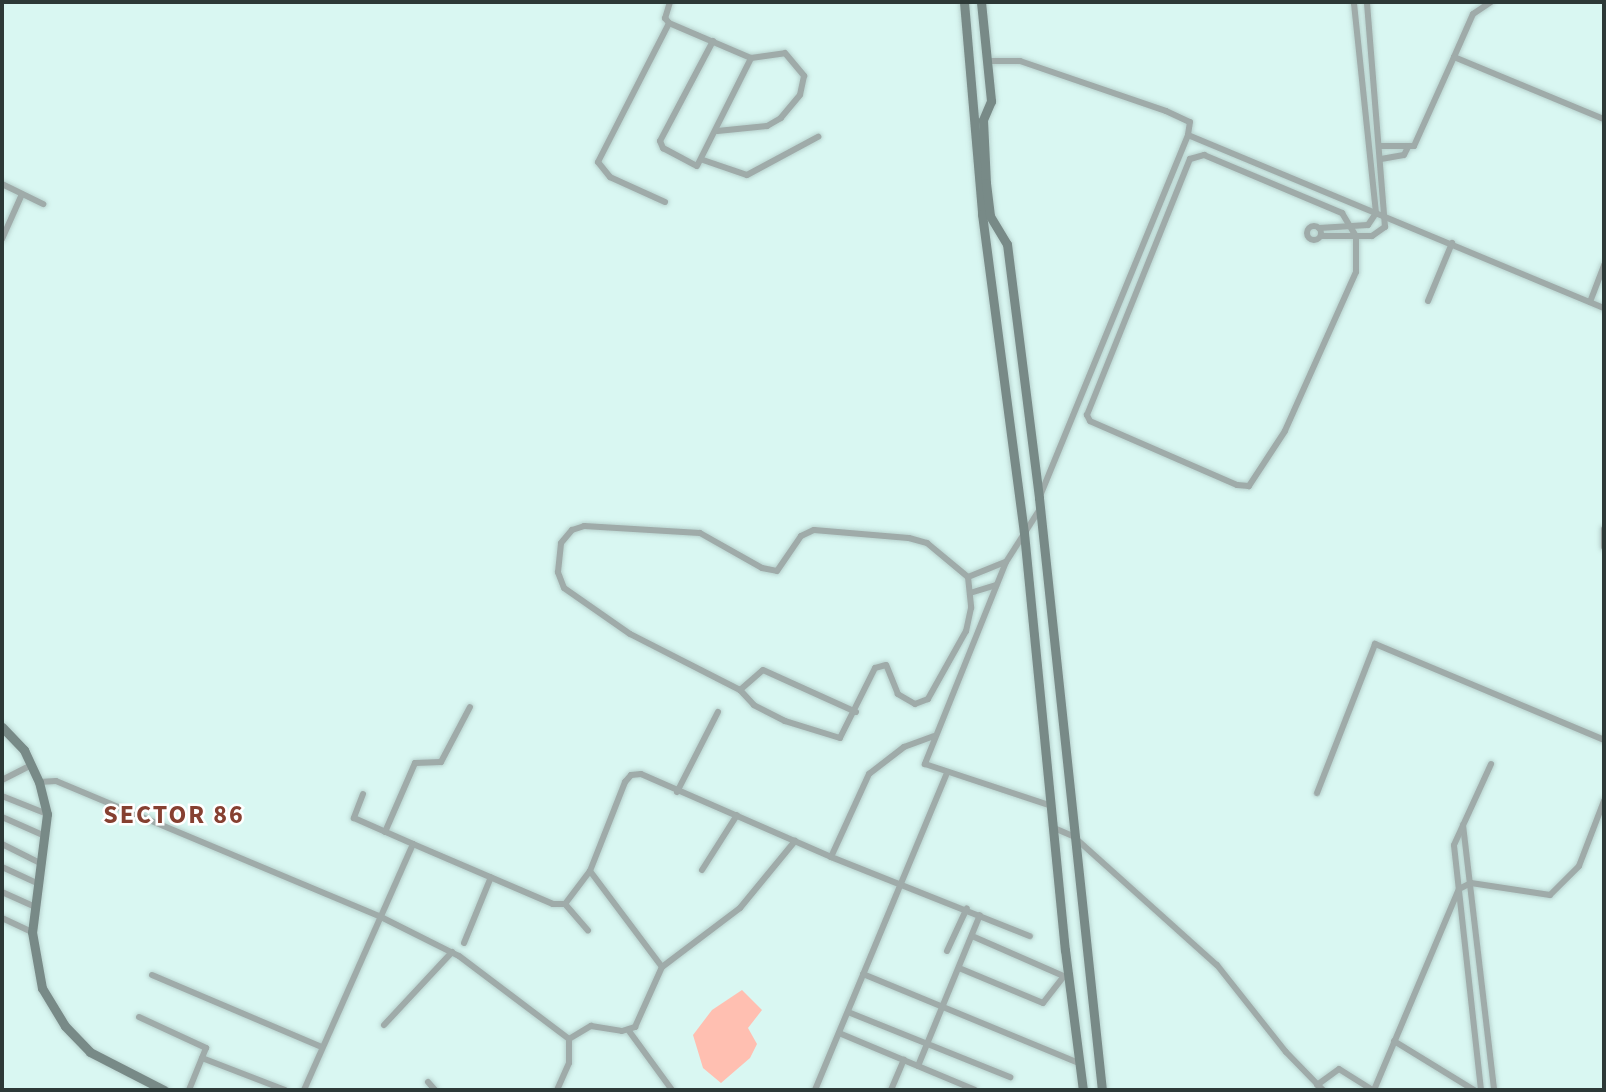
<!DOCTYPE html>
<style>
body{margin:0}
#map{position:relative;width:1606px;height:1092px;overflow:hidden;background:#d9f7f2;font-family:"Source Sans 3",sans-serif}
div>[style]{position:absolute}
.green>*{inset:0;background:#ffbfb1}
.roads{filter:drop-shadow(0 0 2px #b7d1cd) drop-shadow(0 0 2px #b7d1cd)}
.street>*{height:6px;margin:-3px;padding:0 3px;transform-origin:3px;border-radius:3px;background:#9faba9}
.street>.ring{margin:-3px;padding:0;box-sizing:content-box;background:none;border:6px solid #9faba9;border-radius:50%}
.secondary>*{height:9px;margin:-4.5px;padding:0 4.5px;transform-origin:4.5px;border-radius:4.5px;background:#788a87}
span{translate:-50% -50%;white-space:nowrap;text-align:center;line-height:1.15;-webkit-text-stroke:5px #fff;paint-order:stroke}
.district-label{font-size:26px;color:#864031;font-weight:700;letter-spacing:2px}
.frame{position:absolute;inset:0;border:4px solid #2d3937;pointer-events:none}
</style>
<div id="map">
<div class="green">
<div style="clip-path:polygon(742px 990px,762px 1010px,748px 1028px,757px 1044px,750px 1058px,721px 1083px,703px 1068px,693px 1035px,712px 1010px)"></div>
</div>
<div class="roads">
<div class="street">
<div style="left:670px;top:2px;width:17px;rotate:107deg"></div>
<div style="left:665px;top:18px;width:6px;rotate:51deg"></div>
<div style="left:669px;top:23px;width:89px;rotate:23.1deg"></div>
<div style="left:751px;top:58px;width:34px;rotate:-8deg"></div>
<div style="left:785px;top:53px;width:30px;rotate:50deg"></div>
<div style="left:804px;top:76px;width:19px;rotate:102deg"></div>
<div style="left:800px;top:95px;width:30px;rotate:130deg"></div>
<div style="left:781px;top:118px;width:16px;rotate:150deg"></div>
<div style="left:767px;top:126px;width:50px;rotate:174.3deg"></div>
<div style="left:713px;top:41px;width:113px;rotate:117.9deg"></div>
<div style="left:660px;top:141px;width:8px;rotate:67deg"></div>
<div style="left:663px;top:148px;width:38px;rotate:28deg"></div>
<div style="left:697px;top:166px;width:121px;rotate:-63.4deg"></div>
<div style="left:1454px;top:57px;width:47px;rotate:-66.2deg"></div>
<div style="left:1473px;top:14px;width:22px;rotate:-34deg"></div>
<div style="left:987px;top:61px;width:33px"></div>
<div style="left:1020px;top:61px;width:154px;rotate:18.9deg"></div>
<div style="left:1166px;top:111px;width:26px;rotate:25deg"></div>
<div style="left:1190px;top:122px;width:13px;rotate:99deg"></div>
<div style="left:1379px;top:146px;width:35px"></div>
<div style="left:1414px;top:146px;width:98px;rotate:-65.8deg"></div>
<div style="left:1454px;top:57px;width:162px;rotate:22.5deg"></div>
<div style="left:1204px;top:155px;width:150px;rotate:22.8deg"></div>
<div style="left:1342px;top:213px;width:27px;rotate:59deg"></div>
<div style="left:1356px;top:236px;width:36px;rotate:90deg"></div>
<div style="left:1356px;top:272px;width:174px;rotate:114.1deg"></div>
<div style="left:1285px;top:431px;width:66px;rotate:123.2deg"></div>
<div style="left:1249px;top:486px;width:12px;rotate:-175deg"></div>
<div style="left:1237px;top:485px;width:160px;rotate:-156.5deg"></div>
<div style="left:1090px;top:421px;width:7px;rotate:-117deg"></div>
<div style="left:1087px;top:415px;width:276px;rotate:-68.1deg"></div>
<div style="left:1190px;top:159px;width:15px;rotate:-16deg"></div>
<div style="left:1381px;top:159px;width:23px;rotate:-10deg"></div>
<div style="left:1404px;top:155px;width:9px;rotate:-63deg"></div>
<div style="left:703px;top:160px;width:46px;rotate:18.8deg"></div>
<div style="left:747px;top:175px;width:81px;rotate:-28.2deg"></div>
<div style="left:2px;top:184px;width:46px;rotate:26deg"></div>
<div style="left:665px;top:202px;width:60px;rotate:-155.6deg"></div>
<div style="left:610px;top:177px;width:19px;rotate:-129deg"></div>
<div style="left:598px;top:162px;width:156px;rotate:-62.9deg"></div>
<div class="ring" style="left:1307px;top:226px;width:8px;height:8px"></div>
<div style="left:1319px;top:228px;width:49px;rotate:-3.5deg"></div>
<div style="left:1368px;top:225px;width:14px;rotate:-56deg"></div>
<div style="left:1376px;top:213px;width:212px;rotate:-96deg"></div>
<div style="left:1321px;top:236px;width:51px"></div>
<div style="left:1372px;top:236px;width:16px;rotate:-35deg"></div>
<div style="left:1385px;top:227px;width:226px;rotate:-94.6deg"></div>
<div style="left:2px;top:239px;width:49px;rotate:-66deg"></div>
<div style="left:1428px;top:301px;width:63px;rotate:-67.5deg"></div>
<div style="left:1590px;top:302px;width:40px;rotate:-69deg"></div>
<div style="left:1040px;top:496px;width:390px;rotate:-67.7deg"></div>
<div style="left:1188px;top:135px;width:451px;rotate:22.6deg"></div>
<div style="left:1040px;top:509px;width:63px;rotate:122.7deg"></div>
<div style="left:1006px;top:562px;width:218px;rotate:111.9deg"></div>
<div style="left:925px;top:764px;width:134px;rotate:18.3deg"></div>
<div style="left:584px;top:526px;width:116px;rotate:3.5deg"></div>
<div style="left:700px;top:533px;width:71px;rotate:29.4deg"></div>
<div style="left:762px;top:568px;width:15px;rotate:11deg"></div>
<div style="left:777px;top:571px;width:42px;rotate:-55.6deg"></div>
<div style="left:801px;top:536px;width:14px;rotate:-25deg"></div>
<div style="left:814px;top:530px;width:95px;rotate:4.8deg"></div>
<div style="left:909px;top:538px;width:19px;rotate:16deg"></div>
<div style="left:927px;top:543px;width:53px;rotate:39.7deg"></div>
<div style="left:968px;top:577px;width:31px;rotate:84deg"></div>
<div style="left:971px;top:608px;width:24px;rotate:102deg"></div>
<div style="left:966px;top:631px;width:78px;rotate:119.2deg"></div>
<div style="left:928px;top:699px;width:14px;rotate:159deg"></div>
<div style="left:915px;top:704px;width:20px;rotate:-150deg"></div>
<div style="left:898px;top:694px;width:31px;rotate:-112deg"></div>
<div style="left:886px;top:665px;width:11px;rotate:165deg"></div>
<div style="left:875px;top:668px;width:78px;rotate:116.6deg"></div>
<div style="left:840px;top:738px;width:58px;rotate:-162.8deg"></div>
<div style="left:785px;top:721px;width:35px;rotate:-153deg"></div>
<div style="left:754px;top:705px;width:21px;rotate:-133deg"></div>
<div style="left:740px;top:690px;width:123px;rotate:-153deg"></div>
<div style="left:630px;top:634px;width:80px;rotate:-145.1deg"></div>
<div style="left:564px;top:588px;width:17px;rotate:-111deg"></div>
<div style="left:558px;top:572px;width:29px;rotate:-84deg"></div>
<div style="left:561px;top:543px;width:17px;rotate:-50deg"></div>
<div style="left:572px;top:530px;width:13px;rotate:-18deg"></div>
<div style="left:1604px;top:529px;width:18px;rotate:90deg"></div>
<div style="left:968px;top:577px;width:40px;rotate:-22deg"></div>
<div style="left:970px;top:593px;width:27px;rotate:-17deg"></div>
<div style="left:740px;top:690px;width:30px;rotate:-41deg"></div>
<div style="left:763px;top:670px;width:102px;rotate:24.3deg"></div>
<div style="left:934px;top:736px;width:32px;rotate:160deg"></div>
<div style="left:904px;top:747px;width:44px;rotate:142.4deg"></div>
<div style="left:869px;top:774px;width:91px;rotate:114.6deg"></div>
<div style="left:831px;top:857px;width:214px;rotate:21.7deg"></div>
<div style="left:2px;top:780px;width:33px;rotate:-27deg"></div>
<div style="left:39px;top:782px;width:17px;rotate:-3deg"></div>
<div style="left:56px;top:781px;width:350px;rotate:22.7deg"></div>
<div style="left:379px;top:916px;width:89px;rotate:26.6deg"></div>
<div style="left:459px;top:956px;width:138px;rotate:37deg"></div>
<div style="left:569px;top:1039px;width:24px;rotate:90deg"></div>
<div style="left:569px;top:1063px;width:30px;rotate:114deg"></div>
<div style="left:677px;top:792px;width:90px;rotate:-62.9deg"></div>
<div style="left:1317px;top:793px;width:160px;rotate:-68.7deg"></div>
<div style="left:1375px;top:644px;width:248px;rotate:22.7deg"></div>
<div style="left:363px;top:794px;width:26px;rotate:111deg"></div>
<div style="left:354px;top:818px;width:64px;rotate:23.8deg"></div>
<div style="left:2px;top:796px;width:48px;rotate:21.8deg"></div>
<div style="left:2px;top:817px;width:47px;rotate:23.8deg"></div>
<div style="left:1463px;top:825px;width:267px;rotate:83.3deg"></div>
<div style="left:1054px;top:828px;width:21px;rotate:23deg"></div>
<div style="left:1073px;top:836px;width:193px;rotate:41.9deg"></div>
<div style="left:1217px;top:965px;width:111px;rotate:51.6deg"></div>
<div style="left:1286px;top:1052px;width:53px;rotate:45.8deg"></div>
<div style="left:385px;top:832px;width:75px;rotate:-66.5deg"></div>
<div style="left:415px;top:763px;width:26px;rotate:-2deg"></div>
<div style="left:441px;top:762px;width:62px;rotate:-62.2deg"></div>
<div style="left:2px;top:844px;width:45px;rotate:26.6deg"></div>
<div style="left:2px;top:867px;width:41px;rotate:24.7deg"></div>
<div style="left:702px;top:870px;width:65px;rotate:-57.5deg"></div>
<div style="left:590px;top:871px;width:120px;rotate:53.1deg"></div>
<div style="left:2px;top:892px;width:36px;rotate:24deg"></div>
<div style="left:565px;top:904px;width:35px;rotate:49deg"></div>
<div style="left:2px;top:918px;width:33px;rotate:25deg"></div>
<div style="left:972px;top:936px;width:103px;rotate:23.6deg"></div>
<div style="left:464px;top:943px;width:71px;rotate:-67.8deg"></div>
<div style="left:947px;top:951px;width:47px;rotate:-65.1deg"></div>
<div style="left:959px;top:968px;width:91px;rotate:22.6deg"></div>
<div style="left:1043px;top:1003px;width:34px;rotate:-52deg"></div>
<div style="left:863px;top:974px;width:234px;rotate:22.4deg"></div>
<div style="left:152px;top:975px;width:185px;rotate:23deg"></div>
<div style="left:848px;top:1012px;width:175px;rotate:21.9deg"></div>
<div style="left:139px;top:1017px;width:74px;rotate:24.8deg"></div>
<div style="left:206px;top:1048px;width:45px;rotate:112deg"></div>
<div style="left:384px;top:1025px;width:100px;rotate:-47deg"></div>
<div style="left:629px;top:1031px;width:73px;rotate:53.9deg"></div>
<div style="left:839px;top:1033px;width:147px;rotate:22.7deg"></div>
<div style="left:569px;top:1039px;width:26px;rotate:-31deg"></div>
<div style="left:591px;top:1026px;width:31px;rotate:9deg"></div>
<div style="left:622px;top:1031px;width:14px;rotate:-17deg"></div>
<div style="left:635px;top:1027px;width:66px;rotate:-65.8deg"></div>
<div style="left:662px;top:967px;width:98px;rotate:-37.1deg"></div>
<div style="left:740px;top:908px;width:87px;rotate:-50.6deg"></div>
<div style="left:1394px;top:1041px;width:94px;rotate:31.5deg"></div>
<div style="left:202px;top:1058px;width:89px;rotate:21.1deg"></div>
<div style="left:918px;top:1066px;width:163px;rotate:-67.7deg"></div>
<div style="left:428px;top:1082px;width:11px;rotate:49deg"></div>
<div style="left:1317px;top:1085px;width:27px;rotate:-36deg"></div>
<div style="left:1339px;top:1069px;width:40px;rotate:32deg"></div>
<div style="left:304px;top:1090px;width:269px;rotate:-66.1deg"></div>
<div style="left:413px;top:844px;width:152px;rotate:23.2deg"></div>
<div style="left:553px;top:904px;width:12px"></div>
<div style="left:565px;top:904px;width:41px;rotate:-52.9deg"></div>
<div style="left:590px;top:871px;width:96px;rotate:-68.5deg"></div>
<div style="left:625px;top:782px;width:9px;rotate:-49deg"></div>
<div style="left:631px;top:775px;width:10px;rotate:-6deg"></div>
<div style="left:641px;top:774px;width:207px;rotate:23.6deg"></div>
<div style="left:815px;top:1090px;width:343px;rotate:-67.4deg"></div>
<div style="left:891px;top:1090px;width:33px;rotate:-67deg"></div>
<div style="left:1374px;top:1090px;width:218px;rotate:-67.1deg"></div>
<div style="left:1459px;top:889px;width:13px;rotate:-27deg"></div>
<div style="left:1471px;top:883px;width:80px;rotate:8.6deg"></div>
<div style="left:1550px;top:895px;width:41px;rotate:-45deg"></div>
<div style="left:1579px;top:866px;width:70px;rotate:-69deg"></div>
<div style="left:1481px;top:1090px;width:246px;rotate:-96.3deg"></div>
<div style="left:1454px;top:845px;width:89px;rotate:-65.4deg"></div>
</div>
<div class="secondary">
<div style="left:964px;top:2px;width:213px;rotate:85.1deg"></div>
<div style="left:982px;top:214px;width:322px;rotate:82.5deg"></div>
<div style="left:1024px;top:533px;width:419px;rotate:84.4deg"></div>
<div style="left:1065px;top:950px;width:141px;rotate:82.7deg"></div>
<div style="left:981px;top:2px;width:100px;rotate:84.2deg"></div>
<div style="left:991px;top:101px;width:21px;rotate:113deg"></div>
<div style="left:983px;top:120px;width:63px;rotate:87.3deg"></div>
<div style="left:986px;top:183px;width:33px;rotate:83deg"></div>
<div style="left:990px;top:216px;width:33px;rotate:59deg"></div>
<div style="left:1007px;top:244px;width:256px;rotate:82.8deg"></div>
<div style="left:1039px;top:498px;width:595px;rotate:83.93deg"></div>
<div style="left:2px;top:727px;width:32px;rotate:46deg"></div>
<div style="left:24px;top:750px;width:35px;rotate:65deg"></div>
<div style="left:39px;top:782px;width:33px;rotate:76deg"></div>
<div style="left:47px;top:814px;width:119px;rotate:97.2deg"></div>
<div style="left:32px;top:932px;width:57px;rotate:79.9deg"></div>
<div style="left:42px;top:988px;width:44px;rotate:58.8deg"></div>
<div style="left:65px;top:1026px;width:36px;rotate:46deg"></div>
<div style="left:90px;top:1052px;width:83px;rotate:27.2deg"></div>
</div>
</div>
<div class="district-label">
<span style="left:174px;top:815px">SECTOR 86</span>
</div>
<div class="frame"></div>
</div>
